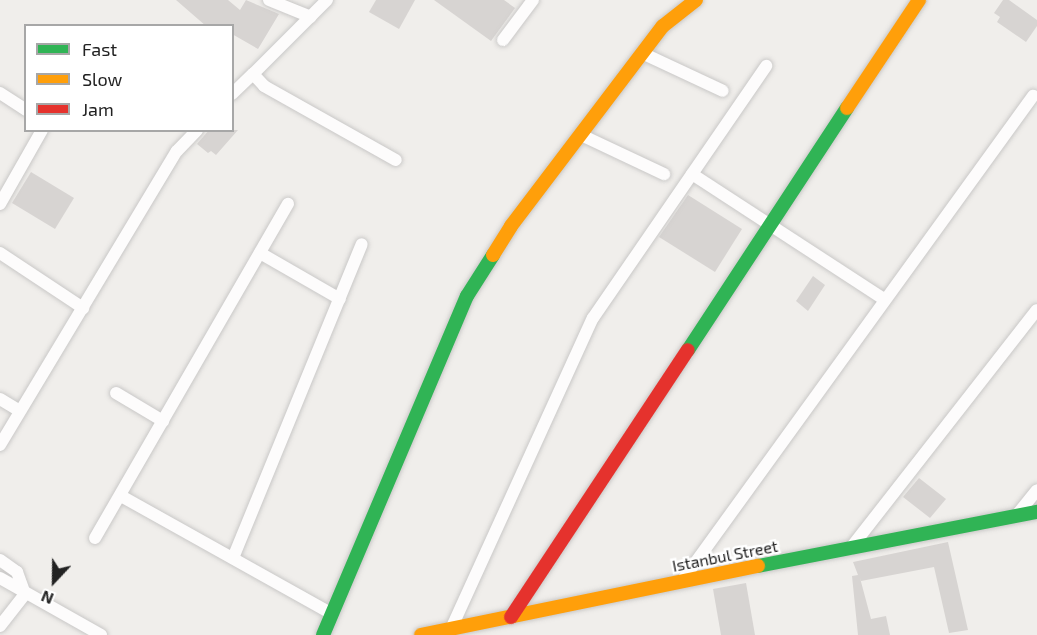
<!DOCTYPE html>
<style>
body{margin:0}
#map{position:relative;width:1037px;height:635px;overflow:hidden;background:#f0eeeb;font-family:"Exo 2",sans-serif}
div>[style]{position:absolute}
.building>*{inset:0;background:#d7d4d2}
.roads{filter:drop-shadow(0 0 2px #c9c8c7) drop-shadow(0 0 2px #c9c8c7)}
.street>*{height:12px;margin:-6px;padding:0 6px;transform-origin:6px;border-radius:6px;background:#fdfcfc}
.fast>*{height:14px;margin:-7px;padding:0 7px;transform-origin:7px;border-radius:7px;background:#30b455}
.slow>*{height:14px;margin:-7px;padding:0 7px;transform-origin:7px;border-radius:7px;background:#ff9f0a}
.jam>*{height:14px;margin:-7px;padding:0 7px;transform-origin:7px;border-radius:7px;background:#e5322d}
span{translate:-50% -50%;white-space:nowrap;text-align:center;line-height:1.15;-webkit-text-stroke:5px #fff;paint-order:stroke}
.street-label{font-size:16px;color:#222}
.legend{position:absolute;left:24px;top:24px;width:210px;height:108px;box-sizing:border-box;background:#fff;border:2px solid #a7a7a7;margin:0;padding:8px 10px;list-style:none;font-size:18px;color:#222}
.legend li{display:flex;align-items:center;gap:12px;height:30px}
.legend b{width:30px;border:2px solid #a7a7a7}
.north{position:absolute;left:24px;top:551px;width:60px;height:60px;-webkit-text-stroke:4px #fff;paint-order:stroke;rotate:202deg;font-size:16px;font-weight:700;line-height:24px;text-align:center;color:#222}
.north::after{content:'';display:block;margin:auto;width:21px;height:27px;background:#222;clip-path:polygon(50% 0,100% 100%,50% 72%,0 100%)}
</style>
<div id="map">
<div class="building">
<div style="clip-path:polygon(176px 0,228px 0,240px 10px,246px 0,279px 14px,258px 49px,232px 34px,232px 26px,206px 26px)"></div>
<div style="clip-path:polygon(376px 0,415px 0,399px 29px,369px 12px)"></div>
<div style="clip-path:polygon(434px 0,504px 0,515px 8px,491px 41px)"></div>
<div style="clip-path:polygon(1003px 0,1009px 0,1037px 20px,1037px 26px,1026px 42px,997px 22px,1000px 17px,994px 13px)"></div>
<div style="clip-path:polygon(209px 130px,238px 130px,216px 155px,211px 151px,208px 153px,197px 144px)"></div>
<div style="clip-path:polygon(31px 172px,74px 198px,55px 229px,12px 203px)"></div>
<div style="clip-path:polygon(688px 195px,742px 229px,715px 272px,659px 237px)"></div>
<div style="clip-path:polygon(813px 276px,825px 285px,808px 311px,796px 301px)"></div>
<div style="clip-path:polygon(919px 478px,946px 499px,930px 518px,903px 497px)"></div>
<div style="clip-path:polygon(948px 542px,968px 630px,949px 633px,934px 567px,861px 581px,860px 578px,871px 619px,886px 616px,890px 635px,858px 635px,852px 576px,858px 575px,853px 562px)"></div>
<div style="clip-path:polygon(746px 583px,755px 635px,721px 635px,713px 589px)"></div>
</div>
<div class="roads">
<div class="street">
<div style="left:269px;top:0;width:45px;rotate:22deg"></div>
<div style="left:327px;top:0;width:105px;rotate:135deg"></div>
<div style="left:253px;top:74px;width:16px;rotate:47deg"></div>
<div style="left:264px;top:86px;width:151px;rotate:29.3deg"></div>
<div style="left:503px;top:40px;width:50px;rotate:-53.1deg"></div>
<div style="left:642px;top:53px;width:89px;rotate:25.1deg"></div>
<div style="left:0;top:93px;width:31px;rotate:33deg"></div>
<div style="left:232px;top:94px;width:29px;rotate:-44deg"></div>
<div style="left:581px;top:135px;width:92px;rotate:25.2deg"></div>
<div style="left:692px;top:174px;width:230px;rotate:33.1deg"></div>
<div style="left:0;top:204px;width:85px;rotate:-60.4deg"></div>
<div style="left:0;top:253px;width:100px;rotate:33.5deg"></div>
<div style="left:260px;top:253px;width:92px;rotate:29.9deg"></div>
<div style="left:116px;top:393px;width:55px;rotate:30.8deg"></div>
<div style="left:0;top:399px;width:23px;rotate:31deg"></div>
<div style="left:0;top:445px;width:343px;rotate:-59deg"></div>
<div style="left:177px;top:151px;width:29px;rotate:-46deg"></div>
<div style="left:121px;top:496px;width:242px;rotate:29.2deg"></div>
<div style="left:1016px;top:516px;width:33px;rotate:-51deg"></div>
<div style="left:95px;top:538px;width:386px;rotate:-60deg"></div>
<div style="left:850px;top:549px;width:303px;rotate:-52deg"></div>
<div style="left:233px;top:558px;width:339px;rotate:-67.7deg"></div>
<div style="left:0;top:560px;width:21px;rotate:35deg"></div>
<div style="left:17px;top:572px;width:23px;rotate:70deg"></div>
<div style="left:0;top:578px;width:116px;rotate:29.4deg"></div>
<div style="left:682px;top:581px;width:599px;rotate:-54.11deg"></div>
<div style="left:0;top:626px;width:41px;rotate:-52deg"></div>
<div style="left:451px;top:629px;width:342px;rotate:-65.5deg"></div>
<div style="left:593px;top:318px;width:306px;rotate:-55.5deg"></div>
</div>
<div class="fast">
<div style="left:688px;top:350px;width:290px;rotate:-56.7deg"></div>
<div style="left:758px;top:566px;width:284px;rotate:-11deg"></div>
<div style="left:323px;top:635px;width:368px;rotate:-67deg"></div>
<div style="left:467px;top:296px;width:49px;rotate:-57.6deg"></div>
</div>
<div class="slow">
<div style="left:847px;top:108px;width:130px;rotate:-56.3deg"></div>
<div style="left:493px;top:255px;width:34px;rotate:-58deg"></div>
<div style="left:511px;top:226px;width:251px;rotate:-52.8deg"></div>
<div style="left:663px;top:26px;width:42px;rotate:-38.2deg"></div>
<div style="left:421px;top:635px;width:344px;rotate:-11.6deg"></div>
</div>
<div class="jam">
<div style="left:511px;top:617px;width:320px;rotate:-56.5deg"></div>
</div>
</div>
<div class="street-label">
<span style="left:725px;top:556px;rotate:-11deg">Istanbul Street</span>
</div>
<ul class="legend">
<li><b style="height:8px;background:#30b455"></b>Fast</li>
<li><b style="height:8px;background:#ff9f0a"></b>Slow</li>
<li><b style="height:8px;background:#e5322d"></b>Jam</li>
</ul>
<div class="north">N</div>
</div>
